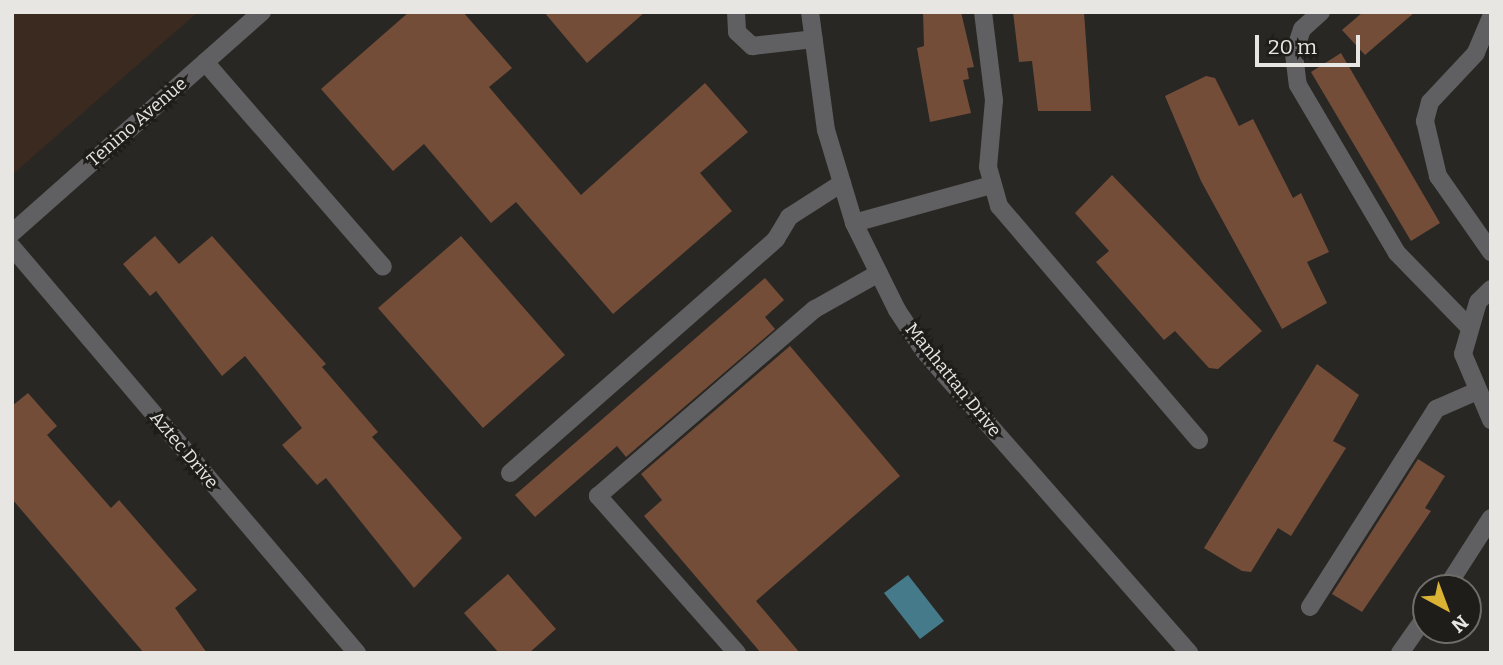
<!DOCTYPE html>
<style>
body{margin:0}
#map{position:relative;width:1503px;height:665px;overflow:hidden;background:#282723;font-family:Bitter,serif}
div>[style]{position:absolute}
.education>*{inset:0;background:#3b2a20}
.water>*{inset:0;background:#457a8a}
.building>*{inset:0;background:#744d39}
.service>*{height:18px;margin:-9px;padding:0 9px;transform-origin:9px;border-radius:9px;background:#606062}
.minor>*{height:18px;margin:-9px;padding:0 9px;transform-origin:9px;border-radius:9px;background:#606062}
span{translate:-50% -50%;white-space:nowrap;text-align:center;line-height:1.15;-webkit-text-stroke:6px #1f1d19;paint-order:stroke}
.street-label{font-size:18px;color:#e7e6e3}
.frame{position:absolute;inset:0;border:14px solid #e7e6e3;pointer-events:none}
.north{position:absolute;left:1412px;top:574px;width:70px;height:70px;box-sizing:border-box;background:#1f1d19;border:2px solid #6f6d6a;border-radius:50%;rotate:139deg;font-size:19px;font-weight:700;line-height:28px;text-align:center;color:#e7e6e3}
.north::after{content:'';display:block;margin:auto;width:24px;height:32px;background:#dab334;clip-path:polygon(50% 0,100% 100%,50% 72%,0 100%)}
.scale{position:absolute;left:1255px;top:35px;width:105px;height:32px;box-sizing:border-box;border:4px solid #e7e6e3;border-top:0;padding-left:9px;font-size:21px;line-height:24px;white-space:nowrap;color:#e7e6e3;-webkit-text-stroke:5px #1f1d19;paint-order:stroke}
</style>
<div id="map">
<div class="education">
<div style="clip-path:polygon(12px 12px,198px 12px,12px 175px)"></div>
</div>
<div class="water">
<div style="clip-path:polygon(908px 575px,944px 621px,920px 639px,884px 593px)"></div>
</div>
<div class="building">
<div style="clip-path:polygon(409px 12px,463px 12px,512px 68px,489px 87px,581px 195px,705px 83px,748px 132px,700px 173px,732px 211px,613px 314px,516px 202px,491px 223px,424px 144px,393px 171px,321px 89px)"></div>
<div style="clip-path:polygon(544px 12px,645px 12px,587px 63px)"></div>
<div style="clip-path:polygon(923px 12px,961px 12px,974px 67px,967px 68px,969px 79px,963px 80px,971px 113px,930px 122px,917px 48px,924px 46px)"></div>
<div style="clip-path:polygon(1013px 12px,1084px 12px,1091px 111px,1038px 111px,1032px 61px,1019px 62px)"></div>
<div style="clip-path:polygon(1363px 12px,1415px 12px,1365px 55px,1342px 30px)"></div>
<div style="clip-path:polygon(1341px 53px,1440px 223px,1411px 241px,1311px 72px)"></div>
<div style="clip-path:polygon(1206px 76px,1215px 78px,1239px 126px,1253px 119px,1293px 198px,1301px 193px,1329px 252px,1307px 262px,1327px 303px,1282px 329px,1201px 181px,1165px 96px)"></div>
<div style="clip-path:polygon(1112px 175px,1262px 331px,1218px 369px,1209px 368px,1175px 331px,1164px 340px,1096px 262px,1109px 251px,1075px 213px)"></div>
<div style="clip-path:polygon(155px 236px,179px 264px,212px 236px,326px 364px,322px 367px,378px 432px,372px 437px,462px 538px,414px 588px,326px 478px,317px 485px,282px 445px,302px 428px,245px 356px,222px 376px,156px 291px,150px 296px,123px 264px)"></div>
<div style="clip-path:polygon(461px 236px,565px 355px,483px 428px,378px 308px)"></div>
<div style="clip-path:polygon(765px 278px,784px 300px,765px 317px,775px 329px,626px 457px,617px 446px,535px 517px,515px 495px)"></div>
<div style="clip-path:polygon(790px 346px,900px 476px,756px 601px,800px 653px,761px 653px,644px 516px,662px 500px,641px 474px)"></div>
<div style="clip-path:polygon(1317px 364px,1359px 395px,1333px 441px,1346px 448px,1291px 536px,1278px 528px,1251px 572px,1242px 571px,1204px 548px)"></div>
<div style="clip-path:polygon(28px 393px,57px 426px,47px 435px,111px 508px,119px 500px,197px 590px,175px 608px,207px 653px,144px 653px,12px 499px,12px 406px)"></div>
<div style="clip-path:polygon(1418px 459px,1445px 476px,1425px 508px,1431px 511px,1362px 612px,1332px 594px)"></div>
<div style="clip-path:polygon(508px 574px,556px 629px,529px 653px,499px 653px,464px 613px)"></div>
</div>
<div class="service">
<div style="left:736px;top:12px;width:20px;rotate:87deg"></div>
<div style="left:737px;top:32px;width:21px;rotate:43deg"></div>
<div style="left:752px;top:46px;width:62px;rotate:-6.4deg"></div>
<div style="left:983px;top:12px;width:89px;rotate:82.9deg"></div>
<div style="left:994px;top:100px;width:67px;rotate:95.1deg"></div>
<div style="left:988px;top:167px;width:41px;rotate:74.2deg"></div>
<div style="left:999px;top:206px;width:308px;rotate:49.5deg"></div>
<div style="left:1321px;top:12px;width:25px;rotate:138deg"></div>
<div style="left:1302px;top:29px;width:26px;rotate:108deg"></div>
<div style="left:1294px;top:54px;width:31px;rotate:83deg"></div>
<div style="left:1298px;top:85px;width:195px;rotate:59.5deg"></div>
<div style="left:1397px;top:253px;width:103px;rotate:45.8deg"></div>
<div style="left:1491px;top:17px;width:39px;rotate:113deg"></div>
<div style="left:1476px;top:53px;width:67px;rotate:133.2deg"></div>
<div style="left:1430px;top:102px;width:20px;rotate:105deg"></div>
<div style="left:1425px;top:121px;width:57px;rotate:76.7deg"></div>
<div style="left:1438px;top:176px;width:93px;rotate:55.1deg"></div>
<div style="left:205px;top:62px;width:271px;rotate:49deg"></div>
<div style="left:854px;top:223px;width:142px;rotate:-15.5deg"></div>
<div style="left:510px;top:473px;width:354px;rotate:-41.3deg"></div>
<div style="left:776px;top:239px;width:26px;rotate:-59deg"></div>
<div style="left:789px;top:217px;width:63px;rotate:-32.7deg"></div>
<div style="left:1310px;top:607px;width:235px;rotate:-57.5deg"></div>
<div style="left:1436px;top:409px;width:45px;rotate:-23.7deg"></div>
<div style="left:737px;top:653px;width:210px;rotate:-131.5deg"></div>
<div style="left:598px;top:496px;width:286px;rotate:-40.8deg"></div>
<div style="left:815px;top:309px;width:73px;rotate:-29.4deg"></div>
</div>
<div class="minor">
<div style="left:810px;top:12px;width:119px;rotate:82.3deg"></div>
<div style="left:826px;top:130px;width:97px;rotate:73.2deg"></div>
<div style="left:854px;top:223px;width:97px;rotate:63.7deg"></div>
<div style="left:897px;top:310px;width:49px;rotate:56.6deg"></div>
<div style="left:924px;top:351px;width:402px;rotate:48.7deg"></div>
<div style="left:12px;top:233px;width:334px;rotate:-41.5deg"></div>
<div style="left:12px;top:247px;width:533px;rotate:49.64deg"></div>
<div style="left:1491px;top:289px;width:18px;rotate:135deg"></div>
<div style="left:1478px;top:302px;width:54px;rotate:106.1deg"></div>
<div style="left:1463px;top:354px;width:72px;rotate:67deg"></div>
<div style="left:1446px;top:588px;width:83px;rotate:-57.3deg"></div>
<div style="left:1400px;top:653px;width:45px;rotate:-54.9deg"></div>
</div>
<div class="street-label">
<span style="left:137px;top:122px;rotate:-41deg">Tenino Avenue</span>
<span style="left:953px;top:380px;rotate:51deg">Manhattan Drive</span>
<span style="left:184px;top:450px;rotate:50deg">Aztec Drive</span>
</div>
<div class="frame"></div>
<div class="north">N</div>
<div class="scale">20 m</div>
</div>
